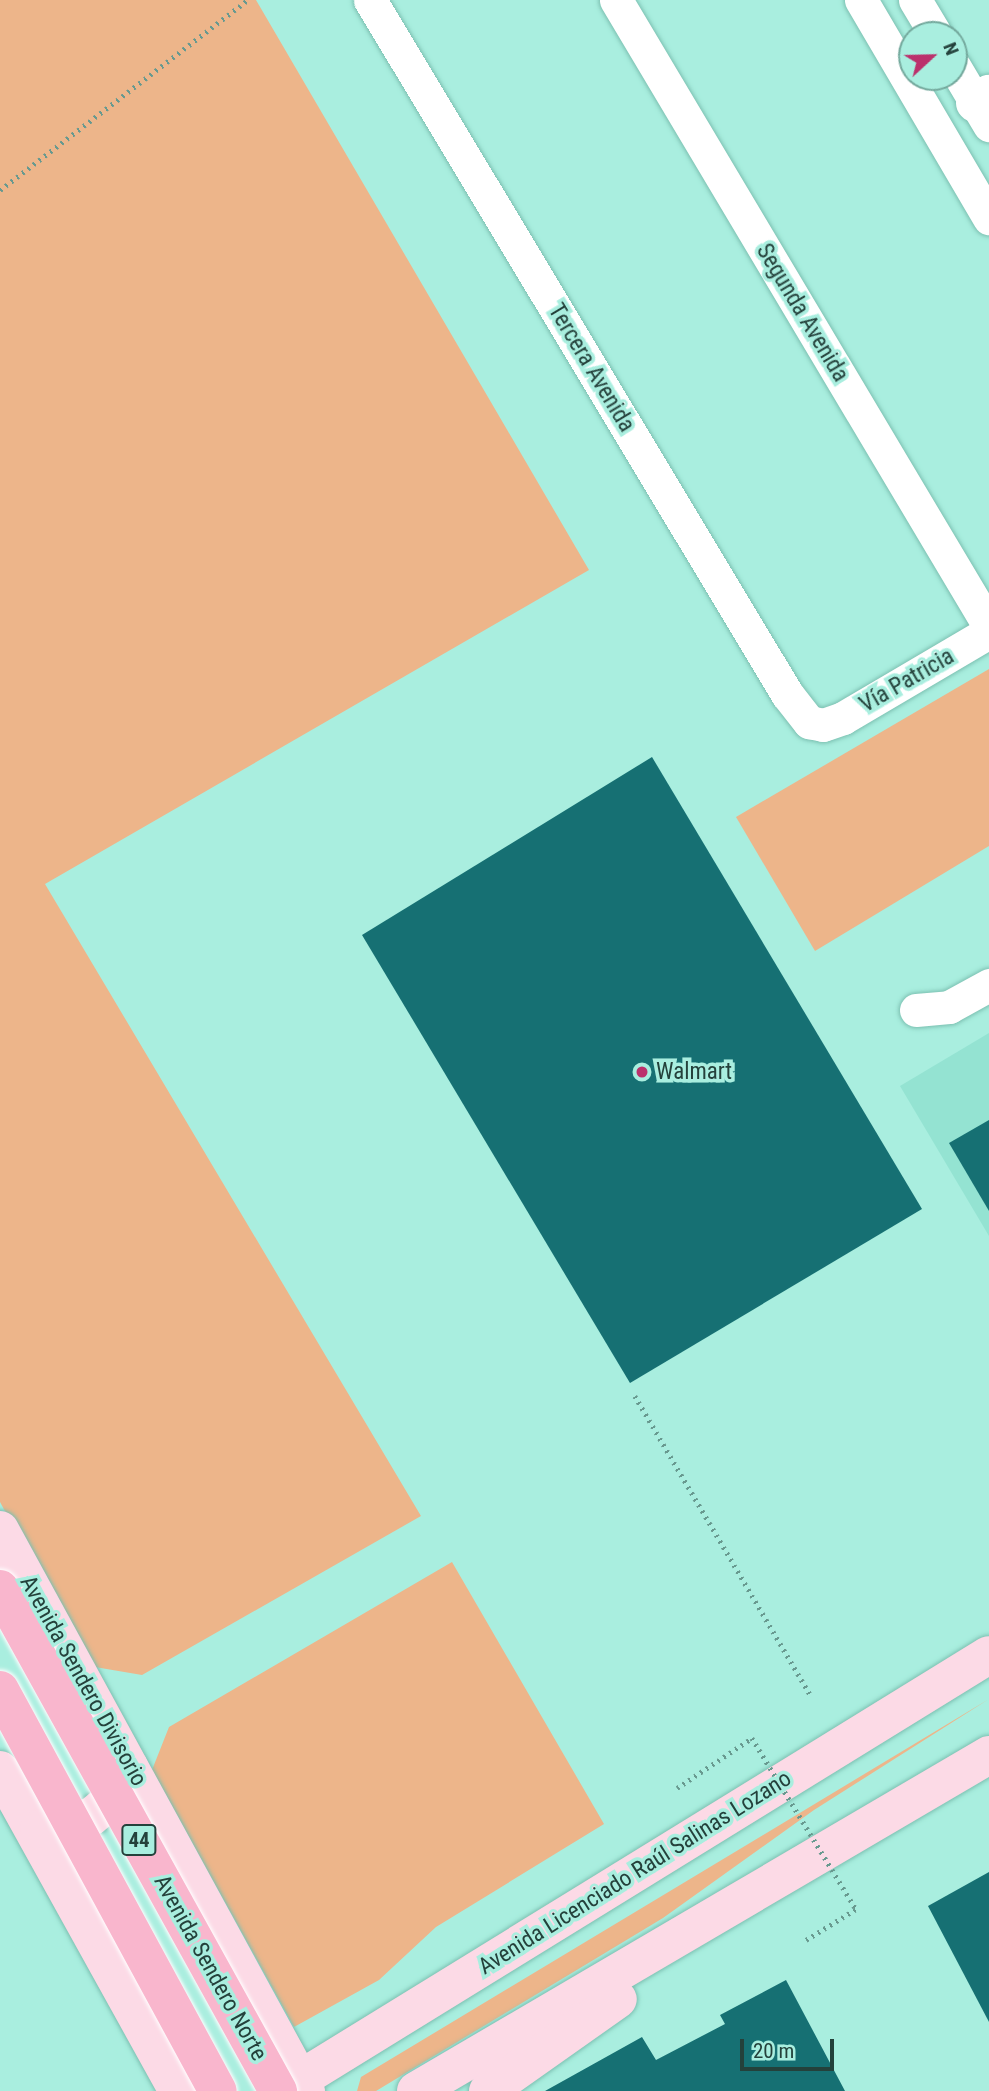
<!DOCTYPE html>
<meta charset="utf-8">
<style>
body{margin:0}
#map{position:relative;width:989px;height:2091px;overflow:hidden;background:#a9eedf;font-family:"Roboto Condensed",sans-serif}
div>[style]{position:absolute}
.built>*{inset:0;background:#94e3d2}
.green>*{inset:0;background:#edb58a}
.building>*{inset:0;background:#167073}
.path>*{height:4.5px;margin-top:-2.25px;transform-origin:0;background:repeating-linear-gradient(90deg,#68998f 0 2px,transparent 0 7px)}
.roads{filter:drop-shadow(0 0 2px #7cc0b1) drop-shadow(0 0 2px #7cc0b1)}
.minor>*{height:33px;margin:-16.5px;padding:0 16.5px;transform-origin:16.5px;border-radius:16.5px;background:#fff}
.tertiary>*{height:38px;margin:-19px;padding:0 19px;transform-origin:19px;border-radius:19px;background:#fff}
.secondary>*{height:38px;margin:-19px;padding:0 19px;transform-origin:19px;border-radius:19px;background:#fcdae6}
.path-bridge>*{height:4.5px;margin-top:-2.25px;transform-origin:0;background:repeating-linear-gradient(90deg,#68998f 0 2px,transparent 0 7px)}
.bridges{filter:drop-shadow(0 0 2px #fff) drop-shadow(0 0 2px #fff)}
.primary-bridge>*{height:38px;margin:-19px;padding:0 19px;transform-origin:19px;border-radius:19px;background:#f9b6cd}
.dots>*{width:19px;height:19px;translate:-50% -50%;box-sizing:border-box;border:4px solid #a9eedf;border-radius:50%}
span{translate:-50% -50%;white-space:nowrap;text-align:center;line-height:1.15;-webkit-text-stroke:7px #a9eedf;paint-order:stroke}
.shield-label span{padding:2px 5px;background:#a9eedf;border:2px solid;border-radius:5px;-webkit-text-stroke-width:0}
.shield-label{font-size:21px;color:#24413b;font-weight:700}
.street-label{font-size:23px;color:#24413b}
.poi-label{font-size:23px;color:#24413b}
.left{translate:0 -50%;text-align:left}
.north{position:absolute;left:898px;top:21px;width:70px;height:70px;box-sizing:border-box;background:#a9eedf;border:2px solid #74a99d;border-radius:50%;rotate:68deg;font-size:19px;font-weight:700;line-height:28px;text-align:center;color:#24413b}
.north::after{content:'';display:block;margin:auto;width:24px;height:32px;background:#bb316c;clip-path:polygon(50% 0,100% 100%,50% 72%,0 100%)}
.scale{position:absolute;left:740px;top:2039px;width:94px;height:32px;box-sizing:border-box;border:4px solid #24413b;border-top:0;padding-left:9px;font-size:21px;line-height:24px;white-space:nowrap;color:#24413b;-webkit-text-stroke:5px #a9eedf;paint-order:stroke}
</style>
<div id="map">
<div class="built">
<div style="clip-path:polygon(989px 1033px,989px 1236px,900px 1086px)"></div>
</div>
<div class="green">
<div style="clip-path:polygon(0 0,256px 0,589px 570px,45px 884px,421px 1516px,142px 1675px,89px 1666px,0 1502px)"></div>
<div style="clip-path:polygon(989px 669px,989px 846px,815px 951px,736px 817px)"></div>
<div style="clip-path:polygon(452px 1562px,604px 1824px,436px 1927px,379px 1980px,294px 2027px,152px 1770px,169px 1727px)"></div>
<div style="clip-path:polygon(989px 1699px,814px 1810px,663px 1918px,376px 2091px,357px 2091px,361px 2077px)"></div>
</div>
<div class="building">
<div style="clip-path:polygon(652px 757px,922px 1209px,630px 1383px,362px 935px)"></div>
<div style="clip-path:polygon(989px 1120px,989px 1211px,949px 1143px)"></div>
<div style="clip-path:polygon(989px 1872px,989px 2022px,928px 1906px)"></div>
<div style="clip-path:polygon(786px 1980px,845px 2091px,545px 2091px,642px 2037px,656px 2060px,725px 2024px,720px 2015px)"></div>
</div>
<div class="path">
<div style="left:0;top:190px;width:312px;rotate:-37.5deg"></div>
<div style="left:635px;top:1396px;width:348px;rotate:59.6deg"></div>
<div style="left:677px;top:1788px;width:90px;rotate:-33.7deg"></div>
<div style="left:806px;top:1940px;width:59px;rotate:-31.8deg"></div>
</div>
<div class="roads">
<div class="minor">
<div style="left:370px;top:0;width:810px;rotate:59deg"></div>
<div style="left:787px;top:694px;width:36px;rotate:52deg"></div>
<div style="left:809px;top:722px;width:14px;rotate:12deg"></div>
<div style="left:823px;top:725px;width:21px;rotate:-19deg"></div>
<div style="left:843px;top:718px;width:169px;rotate:-30.5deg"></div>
<div style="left:616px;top:0;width:729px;rotate:59.21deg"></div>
<div style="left:861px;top:0;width:253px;rotate:59.6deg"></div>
<div style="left:915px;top:0;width:41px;rotate:59deg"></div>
<div style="left:954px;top:66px;width:69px;rotate:59.3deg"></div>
<div style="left:916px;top:1010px;width:33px;rotate:-5deg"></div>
<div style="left:949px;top:1007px;width:46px;rotate:-28.8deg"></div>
</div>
<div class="tertiary">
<div style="left:975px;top:103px;width:17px;rotate:-33deg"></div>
</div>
<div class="secondary">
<div style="left:0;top:1530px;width:639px;rotate:61.39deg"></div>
<div style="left:0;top:1770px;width:367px;rotate:61deg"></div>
<div style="left:39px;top:1829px;width:53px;rotate:-13deg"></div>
<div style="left:91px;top:1817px;width:33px;rotate:-40deg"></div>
<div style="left:116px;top:1796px;width:32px;rotate:-66deg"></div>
<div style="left:281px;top:2091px;width:831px;rotate:-31.63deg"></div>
<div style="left:416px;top:2091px;width:664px;rotate:-30.39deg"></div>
<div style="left:488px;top:2091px;width:159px;rotate:-35.3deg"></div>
</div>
</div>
<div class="path-bridge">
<div style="left:752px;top:1738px;width:200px;rotate:58.7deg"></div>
</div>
<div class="bridges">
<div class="primary-bridge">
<div style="left:0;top:1589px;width:574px;rotate:61.02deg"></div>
<div style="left:0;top:1690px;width:456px;rotate:61.5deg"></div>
</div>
</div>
<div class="dots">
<div style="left:642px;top:1072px;background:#bb316c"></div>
</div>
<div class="shield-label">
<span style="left:139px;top:1840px">44</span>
</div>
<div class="street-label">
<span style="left:802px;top:313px;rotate:59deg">Segunda Avenida</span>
<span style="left:591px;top:368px;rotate:59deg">Tercera Avenida</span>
<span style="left:907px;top:681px;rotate:-30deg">Vía Patricia</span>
<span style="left:83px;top:1681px;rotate:61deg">Avenida Sendero Divisorio</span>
<span style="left:635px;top:1873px;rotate:-32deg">Avenida Licenciado Raúl Salinas Lozano</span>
<span style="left:210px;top:1968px;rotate:61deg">Avenida Sendero Norte</span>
</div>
<div class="poi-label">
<span class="left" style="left:656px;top:1072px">Walmart</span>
</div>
<div class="north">N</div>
<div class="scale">20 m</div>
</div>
